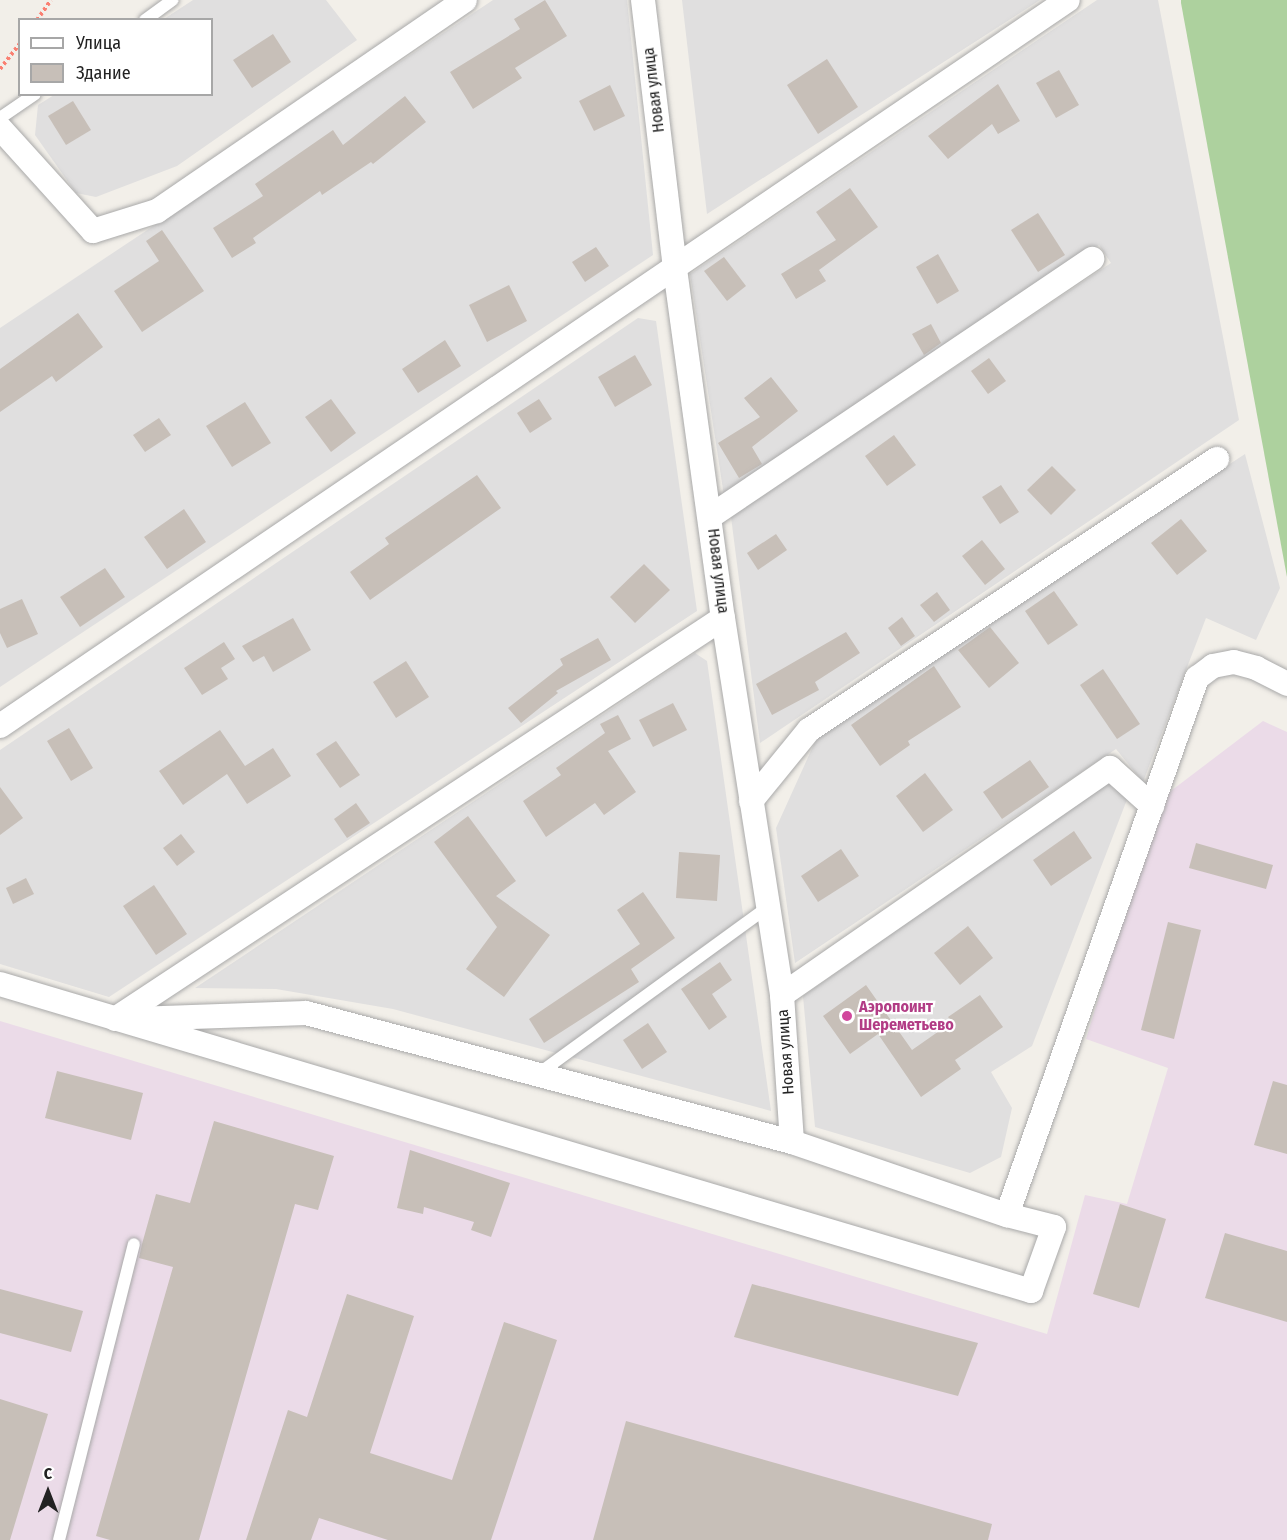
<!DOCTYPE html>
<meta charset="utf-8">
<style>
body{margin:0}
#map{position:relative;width:1287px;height:1540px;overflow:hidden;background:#f2efe9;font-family:"Fira Sans Condensed",sans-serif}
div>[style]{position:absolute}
.residential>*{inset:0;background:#e0dfdf}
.industrial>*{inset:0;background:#ebdbe8}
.forest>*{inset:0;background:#add19e}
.building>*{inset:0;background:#c7bfb8}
.path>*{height:4px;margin-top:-2px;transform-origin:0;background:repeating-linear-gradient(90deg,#fa8072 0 3px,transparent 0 6px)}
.roads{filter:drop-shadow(0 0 2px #a9a9a9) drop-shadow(0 0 2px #a9a9a9)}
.service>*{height:12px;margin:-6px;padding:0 6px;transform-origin:6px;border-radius:6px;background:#fff}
.minor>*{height:24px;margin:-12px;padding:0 12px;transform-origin:12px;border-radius:12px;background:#fff}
.dots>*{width:16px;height:16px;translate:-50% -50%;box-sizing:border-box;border:3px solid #fff;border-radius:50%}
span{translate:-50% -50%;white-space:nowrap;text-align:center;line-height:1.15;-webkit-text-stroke:4.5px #fff;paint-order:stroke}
.street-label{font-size:16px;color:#222}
.hotel-label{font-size:16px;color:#b23c85;font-weight:700}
.left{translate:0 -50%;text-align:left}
.legend{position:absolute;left:18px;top:18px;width:195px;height:78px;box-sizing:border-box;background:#fff;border:2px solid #a7a7a7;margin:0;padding:8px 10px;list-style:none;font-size:18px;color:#222}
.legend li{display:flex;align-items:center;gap:12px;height:30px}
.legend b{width:30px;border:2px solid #a7a7a7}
.north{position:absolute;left:18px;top:1462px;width:60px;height:60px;-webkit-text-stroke:4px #fff;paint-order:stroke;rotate:0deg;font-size:16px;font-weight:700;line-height:24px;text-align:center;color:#222}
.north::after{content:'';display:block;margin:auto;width:21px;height:27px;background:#222;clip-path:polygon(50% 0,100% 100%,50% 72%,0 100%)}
</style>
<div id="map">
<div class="residential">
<div style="clip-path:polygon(193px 0,326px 0,357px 40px,177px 166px,96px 197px,76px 193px,35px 135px,38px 105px,54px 95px,212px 94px,212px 20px,164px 19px)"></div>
<div style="clip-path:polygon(493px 0,627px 0,653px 255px,0 687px,0 328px)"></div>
<div style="clip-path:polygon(682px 0,1040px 0,707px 214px)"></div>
<div style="clip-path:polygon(1097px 0,1158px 0,1239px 420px,760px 743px,731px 517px,1111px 263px,1099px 245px,724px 496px,690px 274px)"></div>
<div style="clip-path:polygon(638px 318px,656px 321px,697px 611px,109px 997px,0 964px,0 750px)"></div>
<div style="clip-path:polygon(1245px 454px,1280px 588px,1256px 640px,1206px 618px,1143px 782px,1116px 749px,795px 963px,776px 828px,819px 733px)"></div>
<div style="clip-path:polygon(695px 653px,707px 661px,771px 1111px,393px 1009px,276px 989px,195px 988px)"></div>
<div style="clip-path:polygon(1107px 783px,1128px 797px,1032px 1046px,991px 1072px,1012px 1108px,1001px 1157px,970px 1173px,815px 1127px,803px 996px)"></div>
</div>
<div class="industrial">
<div style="clip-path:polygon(1263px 721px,1287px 732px,1287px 1540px,0 1540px,0 1021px,1047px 1334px,1085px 1195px,1127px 1204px,1168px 1068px,1086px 1039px,1159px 800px)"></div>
</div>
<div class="forest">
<div style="clip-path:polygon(1181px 0,1287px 0,1287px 577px,1181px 3px)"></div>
</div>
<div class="building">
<div style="clip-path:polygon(545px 0,567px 36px,515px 68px,522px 78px,473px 109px,450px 72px,520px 29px,514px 19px)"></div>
<div style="clip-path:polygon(273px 34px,291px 62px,252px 88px,233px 60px)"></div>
<div style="clip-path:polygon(827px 59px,858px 107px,818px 134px,787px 85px)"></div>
<div style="clip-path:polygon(1059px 70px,1079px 105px,1056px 118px,1036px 83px)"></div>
<div style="clip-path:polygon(998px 84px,1020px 121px,998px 134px,992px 124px,948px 159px,928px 136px)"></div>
<div style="clip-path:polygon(610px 85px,625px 116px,594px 131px,579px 101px)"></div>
<div style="clip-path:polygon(405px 96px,426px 122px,373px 164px,371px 162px,322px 195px,320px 191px,253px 238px,256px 243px,232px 258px,213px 228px,263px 196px,255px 184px,333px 130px,343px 145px)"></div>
<div style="clip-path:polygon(73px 101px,91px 130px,66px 145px,48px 116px)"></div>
<div style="clip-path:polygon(850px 188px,878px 227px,819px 270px,826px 281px,796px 299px,781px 274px,836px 240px,816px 212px)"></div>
<div style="clip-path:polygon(1038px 213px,1065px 255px,1038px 272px,1011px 230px)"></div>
<div style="clip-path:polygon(162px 230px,204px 291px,142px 332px,114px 291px,159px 261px,146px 241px)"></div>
<div style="clip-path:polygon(596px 247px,609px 266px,585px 282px,572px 262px)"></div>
<div style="clip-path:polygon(938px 254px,959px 291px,937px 304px,916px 267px)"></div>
<div style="clip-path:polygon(724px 257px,746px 286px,727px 301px,704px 271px)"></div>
<div style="clip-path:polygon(509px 285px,527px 321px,487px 342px,469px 305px)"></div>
<div style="clip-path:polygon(78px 313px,103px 347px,56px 382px,52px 376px,0 412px,0 369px)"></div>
<div style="clip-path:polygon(931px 324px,941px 343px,924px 355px,912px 334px)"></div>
<div style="clip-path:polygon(445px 340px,461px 366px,418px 393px,402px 369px)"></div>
<div style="clip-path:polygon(635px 355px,652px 385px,615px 407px,598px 377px)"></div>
<div style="clip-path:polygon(989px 358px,1006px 381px,988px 394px,971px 371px)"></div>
<div style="clip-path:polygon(771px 377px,798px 411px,752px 447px,762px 464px,739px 478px,718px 443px,760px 417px,744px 398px)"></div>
<div style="clip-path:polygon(331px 399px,356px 433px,331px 452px,305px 417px)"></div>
<div style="clip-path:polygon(539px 399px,552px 419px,530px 433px,517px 413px)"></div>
<div style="clip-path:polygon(245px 402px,271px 443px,232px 467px,206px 426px)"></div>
<div style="clip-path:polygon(159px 418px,171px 435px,145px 452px,133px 435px)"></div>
<div style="clip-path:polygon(894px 435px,916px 465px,887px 486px,865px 456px)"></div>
<div style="clip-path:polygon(1052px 466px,1076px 490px,1051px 515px,1027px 490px)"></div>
<div style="clip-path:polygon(477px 475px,501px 508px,370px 600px,350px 572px,389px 544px,385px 538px)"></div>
<div style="clip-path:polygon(1001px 485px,1019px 512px,1000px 524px,982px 497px)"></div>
<div style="clip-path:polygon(184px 509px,206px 542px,167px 569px,144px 537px)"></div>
<div style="clip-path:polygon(1181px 519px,1207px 551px,1177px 575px,1151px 543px)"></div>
<div style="clip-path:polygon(776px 534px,787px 550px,758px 570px,747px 553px)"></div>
<div style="clip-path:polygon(982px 540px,1005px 569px,985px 585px,962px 556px)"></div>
<div style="clip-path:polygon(644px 564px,670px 590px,635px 623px,610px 597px)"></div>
<div style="clip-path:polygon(105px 568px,125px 597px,80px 627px,60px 597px)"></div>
<div style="clip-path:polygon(1054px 591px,1078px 625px,1048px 645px,1025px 611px)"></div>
<div style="clip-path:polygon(937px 592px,950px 610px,934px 622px,920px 605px)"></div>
<div style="clip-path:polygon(22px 599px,38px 634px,7px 648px,0 633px,0 609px)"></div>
<div style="clip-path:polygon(902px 617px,915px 636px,901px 646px,888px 628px)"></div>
<div style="clip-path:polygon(293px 618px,311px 650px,273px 672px,264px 656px,253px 662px,242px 646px)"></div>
<div style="clip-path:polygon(990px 627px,1019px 663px,989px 688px,958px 650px)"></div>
<div style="clip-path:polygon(846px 632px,860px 653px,815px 682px,819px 690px,772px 715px,756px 684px)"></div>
<div style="clip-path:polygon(598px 638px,611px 660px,556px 691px,558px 693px,521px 723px,508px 708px,563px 665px,560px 659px)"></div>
<div style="clip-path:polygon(224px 642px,235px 659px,221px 668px,228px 679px,202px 695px,184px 668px)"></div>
<div style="clip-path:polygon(406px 661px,429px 697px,396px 718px,373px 682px)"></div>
<div style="clip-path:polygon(934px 666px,961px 707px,908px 741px,910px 745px,880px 766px,851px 725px)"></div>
<div style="clip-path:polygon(1103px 669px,1140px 724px,1117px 739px,1080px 685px)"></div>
<div style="clip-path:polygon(673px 703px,687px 730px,653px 747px,639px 720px)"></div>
<div style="clip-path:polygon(618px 715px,631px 739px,608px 751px,636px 792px,604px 815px,595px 803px,546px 837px,523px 801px,561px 775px,556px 768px,605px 733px,600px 724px)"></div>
<div style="clip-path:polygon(69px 728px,93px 768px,71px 781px,47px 741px)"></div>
<div style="clip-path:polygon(220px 730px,245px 766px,273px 748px,291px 776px,247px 804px,227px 774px,183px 805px,159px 771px)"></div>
<div style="clip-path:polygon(336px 741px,360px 775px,340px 788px,316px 754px)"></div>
<div style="clip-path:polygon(1030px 760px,1049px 787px,1002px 819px,983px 792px)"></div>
<div style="clip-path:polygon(925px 773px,953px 810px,923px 832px,896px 796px)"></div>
<div style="clip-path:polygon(0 787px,23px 818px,0 835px)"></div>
<div style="clip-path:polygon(356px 803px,370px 823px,347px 838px,334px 819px)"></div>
<div style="clip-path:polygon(468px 816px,516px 881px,496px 896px,550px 935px,504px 997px,466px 969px,497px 927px,434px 842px)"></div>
<div style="clip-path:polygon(1074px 831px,1092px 858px,1051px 886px,1033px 860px)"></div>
<div style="clip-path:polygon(181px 834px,195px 852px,177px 866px,163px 848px)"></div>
<div style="clip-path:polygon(1196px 843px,1273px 865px,1266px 889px,1189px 868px)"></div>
<div style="clip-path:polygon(841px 849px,859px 876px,818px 902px,801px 876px)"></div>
<div style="clip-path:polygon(679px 852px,720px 855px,717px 901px,676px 898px)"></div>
<div style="clip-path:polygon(26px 878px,34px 894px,13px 904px,6px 888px)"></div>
<div style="clip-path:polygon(154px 885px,187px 934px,156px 955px,123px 906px)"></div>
<div style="clip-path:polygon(643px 892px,675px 938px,631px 969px,639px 982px,544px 1043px,529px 1019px,640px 944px,617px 910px)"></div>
<div style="clip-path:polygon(1168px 922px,1201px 930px,1174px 1039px,1141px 1030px)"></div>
<div style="clip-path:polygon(968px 926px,993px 958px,960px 985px,934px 953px)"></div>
<div style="clip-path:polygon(720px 962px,732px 980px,712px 994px,727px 1017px,709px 1030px,681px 989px)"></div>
<div style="clip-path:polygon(866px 985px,912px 1050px,952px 1022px,948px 1017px,980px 995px,1003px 1027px,955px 1060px,961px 1069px,921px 1097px,878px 1034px,850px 1054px,823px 1016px)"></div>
<div style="clip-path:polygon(648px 1023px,667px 1052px,642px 1069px,623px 1040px)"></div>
<div style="clip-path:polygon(57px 1071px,143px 1093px,131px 1140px,45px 1118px)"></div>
<div style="clip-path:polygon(1273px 1081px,1287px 1085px,1287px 1154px,1254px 1145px)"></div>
<div style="clip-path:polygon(214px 1121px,334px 1156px,318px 1210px,295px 1204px,199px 1540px,110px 1540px,96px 1536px,173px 1267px,139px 1258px,142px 1244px,156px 1194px,190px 1203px)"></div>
<div style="clip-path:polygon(410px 1150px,510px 1183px,491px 1237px,471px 1230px,474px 1222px,424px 1207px,423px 1214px,397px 1208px)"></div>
<div style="clip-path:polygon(1120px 1204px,1166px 1219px,1139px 1308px,1093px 1294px)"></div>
<div style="clip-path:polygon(1225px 1233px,1287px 1251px,1287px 1322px,1205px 1298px)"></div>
<div style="clip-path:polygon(752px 1284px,978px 1343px,958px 1396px,734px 1337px)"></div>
<div style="clip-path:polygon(0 1289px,83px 1311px,71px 1352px,0 1333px)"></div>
<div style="clip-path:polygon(347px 1294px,414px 1316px,370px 1453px,452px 1480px,504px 1322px,557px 1340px,491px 1540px,388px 1540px,319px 1518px,311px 1540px,246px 1540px,288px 1410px,307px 1417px)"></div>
<div style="clip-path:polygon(0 1399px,48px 1414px,10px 1540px,0 1540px)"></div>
<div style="clip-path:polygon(626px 1421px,992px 1524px,988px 1540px,593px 1540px)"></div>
</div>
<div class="path">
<div style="left:37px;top:20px;width:24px;rotate:-55deg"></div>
<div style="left:0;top:69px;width:33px;rotate:-52deg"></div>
</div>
<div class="roads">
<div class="service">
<div style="left:145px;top:20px;width:34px;rotate:-36deg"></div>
<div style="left:0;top:118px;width:42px;rotate:-34.4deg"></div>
<div style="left:538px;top:1074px;width:284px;rotate:-36deg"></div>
<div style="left:59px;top:1540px;width:305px;rotate:-75.8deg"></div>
</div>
<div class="minor">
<div style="left:643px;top:0;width:271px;rotate:83.2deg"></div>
<div style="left:675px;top:269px;width:352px;rotate:82.2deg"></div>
<div style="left:723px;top:618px;width:382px;rotate:81.1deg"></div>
<div style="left:782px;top:995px;width:147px;rotate:86.1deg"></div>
<div style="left:0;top:128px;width:139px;rotate:47.9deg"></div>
<div style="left:93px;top:231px;width:67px;rotate:-17.4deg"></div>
<div style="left:157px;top:211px;width:373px;rotate:-34.4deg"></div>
<div style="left:711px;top:516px;width:460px;rotate:-34deg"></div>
<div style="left:0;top:726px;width:1291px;rotate:-34.21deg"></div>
<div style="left:751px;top:801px;width:92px;rotate:-50.8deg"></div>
<div style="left:809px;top:730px;width:490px;rotate:-33.6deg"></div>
<div style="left:0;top:984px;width:1076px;rotate:16.58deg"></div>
<div style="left:1031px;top:1291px;width:68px;rotate:-70.2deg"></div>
<div style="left:1054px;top:1227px;width:49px;rotate:-165.7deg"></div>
<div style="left:1007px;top:1215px;width:570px;rotate:-70.52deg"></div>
<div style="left:1197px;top:678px;width:20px;rotate:-37deg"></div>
<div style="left:1213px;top:666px;width:21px;rotate:-11deg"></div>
<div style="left:1234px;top:662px;width:23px;rotate:15deg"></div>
<div style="left:1256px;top:668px;width:35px;rotate:27deg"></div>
<div style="left:782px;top:995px;width:399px;rotate:-34.7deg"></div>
<div style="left:1110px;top:768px;width:57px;rotate:42.1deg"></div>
<div style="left:115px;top:1019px;width:728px;rotate:-33.41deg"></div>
<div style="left:135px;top:1019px;width:171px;rotate:-2deg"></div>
<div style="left:306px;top:1013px;width:503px;rotate:14.87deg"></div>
<div style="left:792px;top:1142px;width:227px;rotate:18.8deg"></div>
</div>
</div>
<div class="dots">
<div style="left:847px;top:1016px;background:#d1479c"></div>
</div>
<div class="street-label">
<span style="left:654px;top:90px;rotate:-97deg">Новая улица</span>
<span style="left:718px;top:571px;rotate:83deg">Новая улица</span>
<span style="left:786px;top:1052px;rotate:-94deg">Новая улица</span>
</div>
<div class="hotel-label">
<span class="left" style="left:859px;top:1016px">Аэропоинт<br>Шереметьево</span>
</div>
<ul class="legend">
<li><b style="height:8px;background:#fff"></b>Улица</li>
<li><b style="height:16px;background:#c7bfb8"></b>Здание</li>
</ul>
<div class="north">С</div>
</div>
